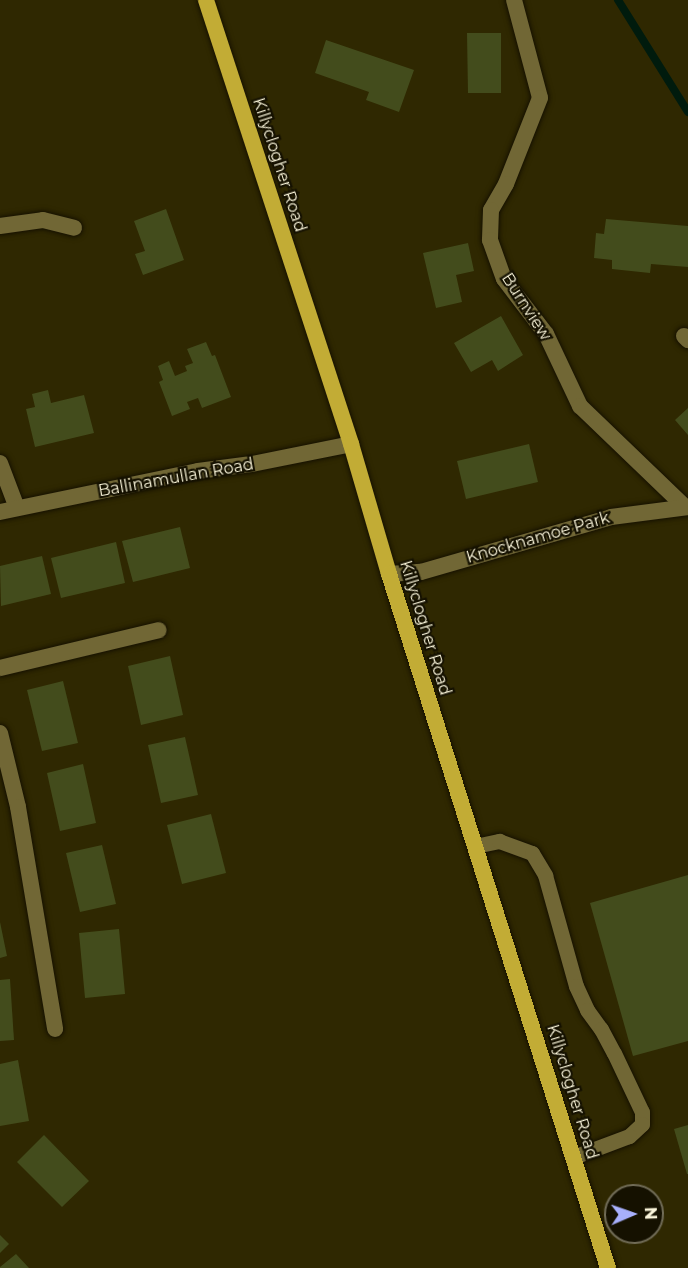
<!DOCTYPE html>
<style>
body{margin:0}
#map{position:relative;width:688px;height:1268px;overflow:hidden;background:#2f2801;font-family:Montserrat,sans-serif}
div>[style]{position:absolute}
.stream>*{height:8px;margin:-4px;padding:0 4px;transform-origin:4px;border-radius:4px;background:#001b0d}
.building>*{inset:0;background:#434c1c}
.roads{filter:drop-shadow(0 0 2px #161100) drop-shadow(0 0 2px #161100)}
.service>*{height:15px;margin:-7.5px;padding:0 7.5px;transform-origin:7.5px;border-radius:7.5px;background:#716735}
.minor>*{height:16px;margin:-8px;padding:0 8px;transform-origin:8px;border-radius:8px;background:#716735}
.trunk>*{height:16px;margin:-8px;padding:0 8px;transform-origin:8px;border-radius:8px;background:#c2ac35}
span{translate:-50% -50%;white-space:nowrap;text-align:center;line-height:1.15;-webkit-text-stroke:4.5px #151100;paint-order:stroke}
.street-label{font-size:16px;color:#faf5da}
.north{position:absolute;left:604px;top:1184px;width:60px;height:60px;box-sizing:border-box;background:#151100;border:2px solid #716c57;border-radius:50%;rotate:88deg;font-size:16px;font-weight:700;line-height:24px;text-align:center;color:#faf5da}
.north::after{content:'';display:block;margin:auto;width:21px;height:27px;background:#a8b0fc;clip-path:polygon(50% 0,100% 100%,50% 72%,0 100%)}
</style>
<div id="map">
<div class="stream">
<div style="left:618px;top:0;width:132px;rotate:58deg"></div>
</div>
<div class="building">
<div style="clip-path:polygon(467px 33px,501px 33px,501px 93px,468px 93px)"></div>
<div style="clip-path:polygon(326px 40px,414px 70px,399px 112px,366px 100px,369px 92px,315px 73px)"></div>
<div style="clip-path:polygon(166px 209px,184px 260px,143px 275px,135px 254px,145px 251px,134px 221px)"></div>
<div style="clip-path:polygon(606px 219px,688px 226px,688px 267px,651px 264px,650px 273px,612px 269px,612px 260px,594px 258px,596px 233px,604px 234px)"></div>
<div style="clip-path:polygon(468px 243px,474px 271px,456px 275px,462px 302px,436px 308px,423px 253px)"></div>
<div style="clip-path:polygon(501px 316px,523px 355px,498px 371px,492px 360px,471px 372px,454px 343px)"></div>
<div style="clip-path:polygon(206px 342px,212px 356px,215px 355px,231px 397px,202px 408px,198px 398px,187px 402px,190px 409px,172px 416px,159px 382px,163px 380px,158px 366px,169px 361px,175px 376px,187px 371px,185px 366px,193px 363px,187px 349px)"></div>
<div style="clip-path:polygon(48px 390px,51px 403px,84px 395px,94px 433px,35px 447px,26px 409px,35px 407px,32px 394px)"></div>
<div style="clip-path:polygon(688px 408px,688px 435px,675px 420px)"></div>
<div style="clip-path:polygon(529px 444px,538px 482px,466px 499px,457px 461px)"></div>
<div style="clip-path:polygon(180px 527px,190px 568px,133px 582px,122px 541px)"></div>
<div style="clip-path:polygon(116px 542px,125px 583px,61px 598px,51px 558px)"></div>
<div style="clip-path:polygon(42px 556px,51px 594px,1px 606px,0 566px)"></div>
<div style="clip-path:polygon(170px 656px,183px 715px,141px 725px,128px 666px)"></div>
<div style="clip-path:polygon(63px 681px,78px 743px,42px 751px,27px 690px)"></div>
<div style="clip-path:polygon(185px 737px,198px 795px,161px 803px,148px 745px)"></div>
<div style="clip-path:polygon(83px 764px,96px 823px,60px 831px,47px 773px)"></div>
<div style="clip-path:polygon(211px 814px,226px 873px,182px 884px,167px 825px)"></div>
<div style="clip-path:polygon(102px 845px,116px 904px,80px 912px,66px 853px)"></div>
<div style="clip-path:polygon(688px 875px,688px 1041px,633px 1056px,590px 903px)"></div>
<div style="clip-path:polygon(0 922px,7px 956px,0 958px)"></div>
<div style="clip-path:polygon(119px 929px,125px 994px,85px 998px,79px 933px)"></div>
<div style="clip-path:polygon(10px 979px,14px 1040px,0 1041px,0 980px)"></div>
<div style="clip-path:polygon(18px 1060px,29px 1121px,0 1126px,0 1064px)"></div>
<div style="clip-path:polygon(688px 1125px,688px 1174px,687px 1174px,674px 1129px)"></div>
<div style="clip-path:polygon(44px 1135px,89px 1181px,62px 1207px,17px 1162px)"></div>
<div style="clip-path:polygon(0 1235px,9px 1244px,0 1253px)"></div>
<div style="clip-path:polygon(16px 1254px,29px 1268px,0 1268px,0 1267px)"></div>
</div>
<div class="roads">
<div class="service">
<div style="left:475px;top:846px;width:25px;rotate:-12deg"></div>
<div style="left:499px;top:841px;width:35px;rotate:20deg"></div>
<div style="left:532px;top:853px;width:26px;rotate:59deg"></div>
<div style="left:545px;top:875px;width:115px;rotate:74.4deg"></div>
<div style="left:576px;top:986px;width:26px;rotate:65deg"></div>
<div style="left:587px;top:1010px;width:24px;rotate:54deg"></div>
<div style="left:601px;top:1029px;width:27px;rotate:62deg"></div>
<div style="left:614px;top:1053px;width:65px;rotate:64.6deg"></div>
<div style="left:642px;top:1112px;width:12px;rotate:90deg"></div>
<div style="left:642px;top:1124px;width:18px;rotate:137deg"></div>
<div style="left:629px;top:1136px;width:60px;rotate:159.4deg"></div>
</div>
<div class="minor">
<div style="left:514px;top:0;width:101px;rotate:75.1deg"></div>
<div style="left:540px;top:98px;width:92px;rotate:111.6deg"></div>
<div style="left:506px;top:184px;width:30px;rotate:120deg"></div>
<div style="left:491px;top:210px;width:30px;rotate:92deg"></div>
<div style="left:490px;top:240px;width:41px;rotate:70.3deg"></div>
<div style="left:504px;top:279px;width:69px;rotate:52.6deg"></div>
<div style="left:546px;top:334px;width:80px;rotate:64.7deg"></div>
<div style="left:580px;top:406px;width:144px;rotate:43.9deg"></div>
<div style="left:0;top:226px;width:43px;rotate:-7.9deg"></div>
<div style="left:43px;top:220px;width:32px;rotate:14deg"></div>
<div style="left:684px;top:336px;width:6px;rotate:45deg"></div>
<div style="left:0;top:463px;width:48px;rotate:69.3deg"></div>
<div style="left:0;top:512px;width:202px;rotate:-11.7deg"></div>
<div style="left:198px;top:471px;width:54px;rotate:-7.4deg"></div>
<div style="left:252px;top:464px;width:101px;rotate:-11.4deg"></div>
<div style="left:389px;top:574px;width:32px;rotate:-4deg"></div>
<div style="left:421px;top:572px;width:198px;rotate:-16.1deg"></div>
<div style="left:611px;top:517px;width:78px;rotate:-7.4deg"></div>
<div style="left:0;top:668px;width:163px;rotate:-13.4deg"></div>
<div style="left:0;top:733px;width:76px;rotate:76.3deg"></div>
<div style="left:18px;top:807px;width:225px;rotate:80.5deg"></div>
</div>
<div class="trunk">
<div style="left:206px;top:0;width:467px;rotate:71.9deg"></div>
<div style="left:351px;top:444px;width:135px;rotate:73.7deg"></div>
<div style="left:389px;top:574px;width:728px;rotate:72.49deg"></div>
</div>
</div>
<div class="street-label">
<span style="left:279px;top:165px;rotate:72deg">Killyclogher Road</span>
<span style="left:526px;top:307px;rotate:57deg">Burnview</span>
<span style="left:176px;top:478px;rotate:-10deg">Ballinamullan Road</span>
<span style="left:538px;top:538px;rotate:-16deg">Knocknamoe Park</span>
<span style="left:425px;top:628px;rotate:73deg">Killyclogher Road</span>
<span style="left:572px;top:1092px;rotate:73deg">Killyclogher Road</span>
</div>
<div class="north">N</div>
</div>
